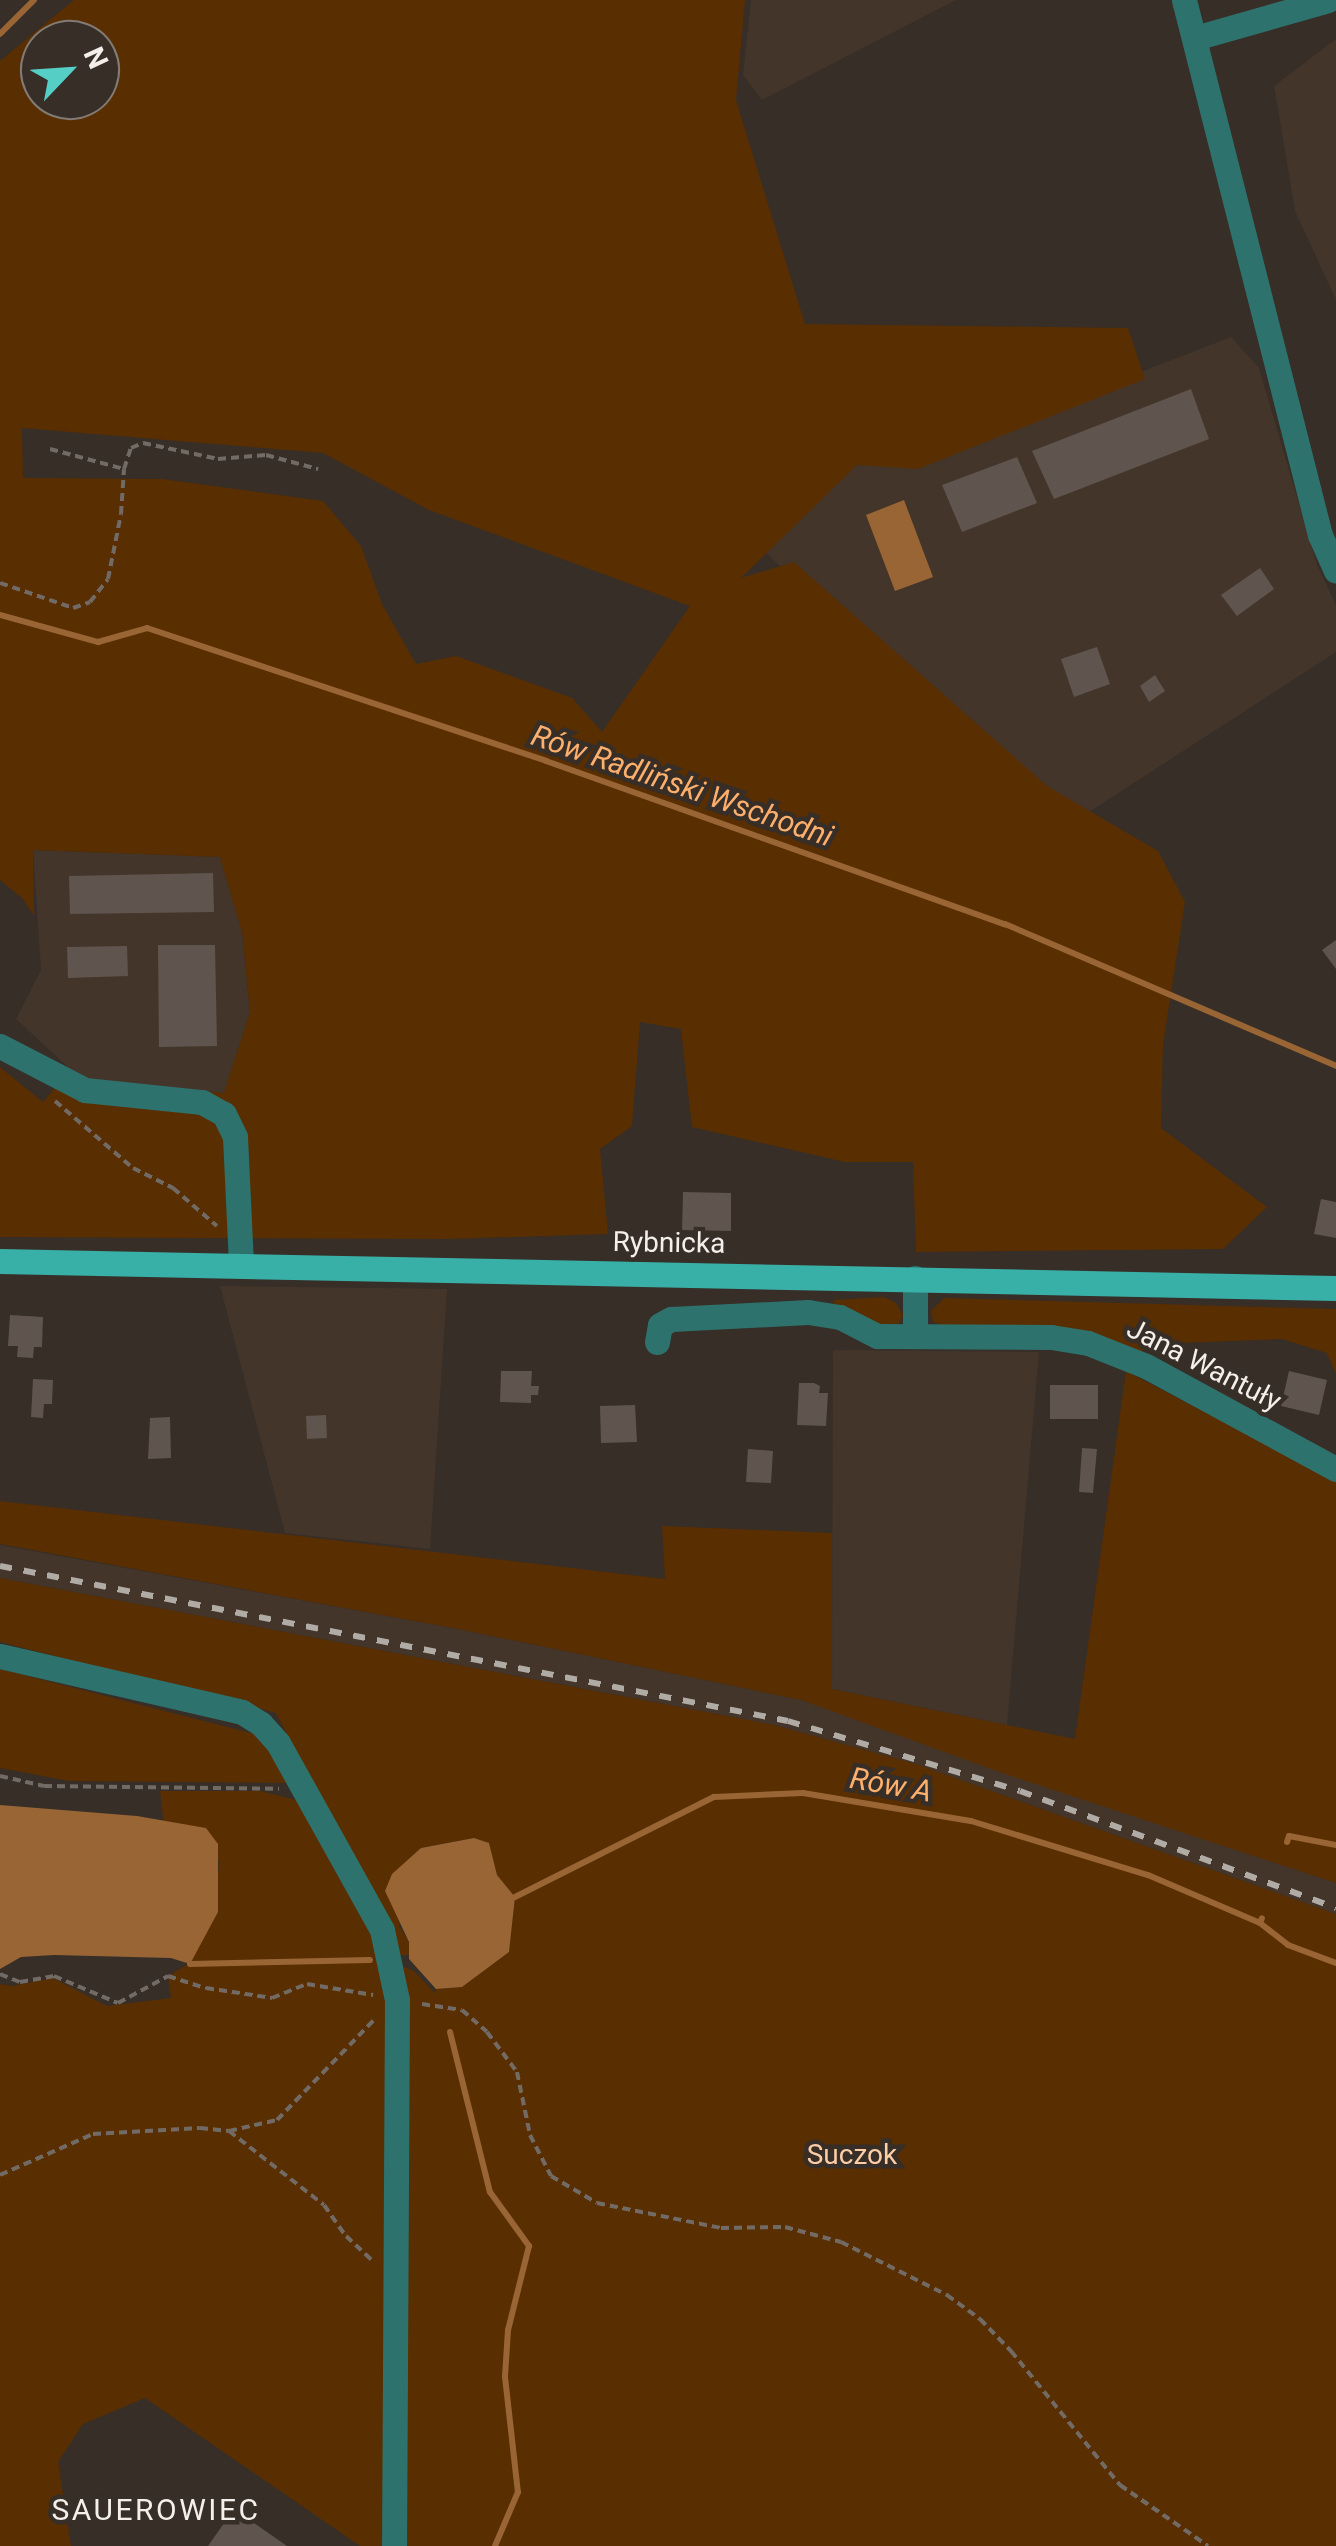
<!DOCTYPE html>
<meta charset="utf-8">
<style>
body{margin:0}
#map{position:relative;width:1336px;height:2546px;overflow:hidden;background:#362e27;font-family:Roboto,sans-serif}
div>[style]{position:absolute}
.built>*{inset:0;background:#43352a}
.green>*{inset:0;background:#592e00}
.water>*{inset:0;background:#996535}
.stream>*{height:6px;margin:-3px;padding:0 3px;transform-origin:3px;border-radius:3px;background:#996535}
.building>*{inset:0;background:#5f554e}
.path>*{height:4px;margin-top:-2px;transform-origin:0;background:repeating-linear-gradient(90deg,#726b65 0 8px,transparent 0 13px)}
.minor>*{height:25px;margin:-12.5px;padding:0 12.5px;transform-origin:12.5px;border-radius:12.5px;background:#2e726d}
.major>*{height:25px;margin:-12.5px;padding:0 12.5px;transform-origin:12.5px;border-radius:12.5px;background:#38afa7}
.rail>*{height:6px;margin-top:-3px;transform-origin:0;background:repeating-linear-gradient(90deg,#b1aba5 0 12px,transparent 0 24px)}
span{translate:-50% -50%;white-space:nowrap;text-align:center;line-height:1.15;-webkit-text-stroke:9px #362e27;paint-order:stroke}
.street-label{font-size:28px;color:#f4efea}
.park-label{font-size:28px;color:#fccda6}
.water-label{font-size:30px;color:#fdb06d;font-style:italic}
.neighbourhood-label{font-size:30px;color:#f4efea;letter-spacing:2.5px}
.north{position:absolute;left:20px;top:20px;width:100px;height:100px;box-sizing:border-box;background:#362e27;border:2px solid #827b75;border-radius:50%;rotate:65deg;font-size:28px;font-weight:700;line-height:40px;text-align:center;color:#f4efea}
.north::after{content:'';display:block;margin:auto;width:35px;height:45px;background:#55cec5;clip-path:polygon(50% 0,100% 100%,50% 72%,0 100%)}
</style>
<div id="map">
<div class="built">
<div style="clip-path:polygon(751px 0,956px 0,762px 100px,743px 75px)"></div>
<div style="clip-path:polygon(1336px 39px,1336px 300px,1295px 211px,1274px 86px)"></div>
<div style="clip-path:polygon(1231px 337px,1259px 368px,1317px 565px,1336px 605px,1336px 652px,1049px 838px,754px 540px,844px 455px,975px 436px)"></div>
<div style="clip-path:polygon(33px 850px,220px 857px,242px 932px,250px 1012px,224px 1093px,91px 1079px,70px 1069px,16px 1019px,41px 970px)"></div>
<div style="clip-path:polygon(220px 1286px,447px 1289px,430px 1549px,285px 1533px)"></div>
<div style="clip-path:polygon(833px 1350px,1039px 1352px,1007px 1725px,832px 1689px)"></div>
<div style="clip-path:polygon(0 1545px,458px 1629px,802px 1700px,1336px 1883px,1336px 1914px,916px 1764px,774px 1725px,0 1578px)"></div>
</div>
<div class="green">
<div style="clip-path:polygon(evenodd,74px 0,745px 0,736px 100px,805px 324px,1128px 328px,1145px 379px,918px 469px,857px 465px,741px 578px,794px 562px,1047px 786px,1158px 851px,1185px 902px,1163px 1045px,1161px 1128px,1267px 1207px,1223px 1249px,916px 1252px,913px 1162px,845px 1162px,692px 1127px,681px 1029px,640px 1022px,632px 1126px,600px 1149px,608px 1234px,450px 1239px,0 1237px,0 1067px,43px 1102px,70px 1069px,91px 1079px,224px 1093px,250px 1012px,242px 932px,220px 857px,33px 850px,34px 916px,23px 899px,0 880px,0 61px,74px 0,40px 40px,100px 40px,100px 100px,40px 100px,40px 40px,74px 0,22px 428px,323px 453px,429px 510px,690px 606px,602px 732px,572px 698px,456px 656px,416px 664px,382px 604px,361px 546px,323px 501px,162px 479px,23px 478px,22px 428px)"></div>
<div style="clip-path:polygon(884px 1297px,896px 1303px,903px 1315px,899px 1323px,889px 1328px,834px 1312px,834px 1300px)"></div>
<div style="clip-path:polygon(944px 1298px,1336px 1309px,1336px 1374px,1327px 1353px,1282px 1339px,1155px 1344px,1142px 1351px,948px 1327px,933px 1322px,931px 1311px)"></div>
<div style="clip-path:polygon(1126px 1371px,1336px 1481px,1336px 1883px,1008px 1775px,801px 1700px,458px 1629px,0 1544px,0 1501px,665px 1579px,662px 1526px,832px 1533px,832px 1689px,1075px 1739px)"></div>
<div style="clip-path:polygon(0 1578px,774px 1725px,916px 1764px,1336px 1914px,1336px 2546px,360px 2546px,145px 2398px,83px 2424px,58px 2462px,71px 2546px,0 2546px,0 1984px,12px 1986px,53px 1978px,107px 2006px,171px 1998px,168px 1976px,190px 1963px,217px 1887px,219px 1863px,206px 1828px,164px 1824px,160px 1791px,260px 1791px,297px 1800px,397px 1964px,414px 1971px,436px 1994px,436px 1989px,462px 1987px,509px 1952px,515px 1897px,497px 1875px,489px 1843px,474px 1838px,421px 1848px,410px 1860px,399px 1926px,409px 1942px,409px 1955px,400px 1955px,276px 1713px,0 1642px)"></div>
<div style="clip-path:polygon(0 1669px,255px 1734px,296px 1783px,69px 1781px,0 1768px)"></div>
</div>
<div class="water">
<div style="clip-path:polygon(904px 500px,933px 577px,895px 591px,866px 515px)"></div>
<div style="clip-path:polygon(0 1805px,137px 1816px,206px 1828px,218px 1844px,218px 1912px,190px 1964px,171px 1958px,54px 1955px,21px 1957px,0 1969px)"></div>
<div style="clip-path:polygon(474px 1838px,489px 1843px,497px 1875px,515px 1897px,509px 1952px,462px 1987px,436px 1989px,409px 1959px,409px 1942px,385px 1891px,392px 1874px,421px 1848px)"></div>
</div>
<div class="stream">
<div style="left:0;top:34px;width:48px;rotate:-45deg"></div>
<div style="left:0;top:615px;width:102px;rotate:15.4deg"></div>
<div style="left:98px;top:642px;width:51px;rotate:-15.9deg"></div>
<div style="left:147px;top:628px;width:421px;rotate:18.4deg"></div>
<div style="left:546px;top:761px;width:487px;rotate:19.6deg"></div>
<div style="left:1005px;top:924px;width:360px;rotate:23.2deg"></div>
<div style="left:1287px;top:1842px;width:6px;rotate:-72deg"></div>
<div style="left:1289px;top:1836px;width:48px;rotate:10.8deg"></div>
<div style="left:515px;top:1897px;width:223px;rotate:-26.7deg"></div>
<div style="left:714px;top:1797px;width:89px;rotate:-2.6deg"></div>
<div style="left:803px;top:1793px;width:170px;rotate:9.5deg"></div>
<div style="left:971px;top:1821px;width:185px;rotate:17deg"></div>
<div style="left:1148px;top:1875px;width:122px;rotate:23.2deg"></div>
<div style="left:1260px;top:1923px;width:5px;rotate:-68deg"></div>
<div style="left:1260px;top:1923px;width:36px;rotate:38deg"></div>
<div style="left:1288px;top:1945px;width:51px;rotate:20.6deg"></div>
<div style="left:190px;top:1964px;width:180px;rotate:-1.3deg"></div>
<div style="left:450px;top:2032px;width:165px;rotate:76deg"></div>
<div style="left:490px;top:2192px;width:67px;rotate:54.2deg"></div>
<div style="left:529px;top:2246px;width:87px;rotate:104deg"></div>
<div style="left:508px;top:2330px;width:47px;rotate:93.7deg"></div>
<div style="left:505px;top:2377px;width:116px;rotate:83.6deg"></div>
<div style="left:518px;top:2492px;width:59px;rotate:113.1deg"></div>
</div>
<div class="building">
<div style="clip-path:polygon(1191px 389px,1209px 439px,1054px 499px,1032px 451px)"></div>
<div style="clip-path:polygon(1017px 457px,1037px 503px,962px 532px,942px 485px)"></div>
<div style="clip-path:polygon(1260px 568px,1274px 589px,1237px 616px,1221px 595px)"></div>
<div style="clip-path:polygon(1097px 647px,1110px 684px,1074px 697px,1061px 659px)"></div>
<div style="clip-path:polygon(1155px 675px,1165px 691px,1149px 702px,1140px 686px)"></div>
<div style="clip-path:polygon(213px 873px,214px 912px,70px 914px,69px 876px)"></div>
<div style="clip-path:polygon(1336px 940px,1336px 969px,1322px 950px)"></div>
<div style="clip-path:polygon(158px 945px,215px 945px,217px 1046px,159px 1047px)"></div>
<div style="clip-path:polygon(127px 946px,128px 976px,68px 978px,67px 947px)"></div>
<div style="clip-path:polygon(683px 1192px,731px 1193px,731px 1231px,682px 1230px)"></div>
<div style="clip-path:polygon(1321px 1199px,1336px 1202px,1336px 1238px,1314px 1234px)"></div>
<div style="clip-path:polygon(10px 1315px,43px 1317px,42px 1347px,34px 1347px,33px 1358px,17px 1357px,18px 1346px,8px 1346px)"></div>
<div style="clip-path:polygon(501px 1371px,532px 1371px,531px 1386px,539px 1386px,538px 1395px,531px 1395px,531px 1403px,500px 1402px)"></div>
<div style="clip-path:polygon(1289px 1371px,1327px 1380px,1319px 1415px,1281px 1406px)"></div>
<div style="clip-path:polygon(33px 1379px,53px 1380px,52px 1404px,44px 1404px,43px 1418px,31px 1417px)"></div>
<div style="clip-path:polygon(799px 1383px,814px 1383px,820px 1386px,819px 1393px,828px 1393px,826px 1426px,797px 1425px)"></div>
<div style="clip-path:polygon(1050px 1385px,1098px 1385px,1098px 1419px,1050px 1419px)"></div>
<div style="clip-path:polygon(635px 1405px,637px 1442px,601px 1443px,600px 1406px)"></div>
<div style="clip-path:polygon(326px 1415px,327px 1438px,307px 1439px,306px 1416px)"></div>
<div style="clip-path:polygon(170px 1417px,171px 1458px,148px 1459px,150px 1418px)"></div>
<div style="clip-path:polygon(1082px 1448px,1097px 1449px,1093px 1493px,1079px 1492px)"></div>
<div style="clip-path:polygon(748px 1449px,773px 1451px,771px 1483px,746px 1482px)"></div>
<div style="clip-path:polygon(234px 2509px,287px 2546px,208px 2546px)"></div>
</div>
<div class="path">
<div style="left:50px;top:449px;width:77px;rotate:15.1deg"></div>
<div style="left:124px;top:469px;width:22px;rotate:-72deg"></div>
<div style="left:131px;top:448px;width:13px;rotate:-23deg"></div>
<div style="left:143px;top:443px;width:77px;rotate:12deg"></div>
<div style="left:218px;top:459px;width:48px;rotate:-4.8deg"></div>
<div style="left:266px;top:455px;width:54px;rotate:15.1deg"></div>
<div style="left:0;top:583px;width:77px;rotate:18.9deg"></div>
<div style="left:73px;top:608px;width:18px;rotate:-19deg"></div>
<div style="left:90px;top:602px;width:29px;rotate:-52deg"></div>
<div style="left:108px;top:579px;width:66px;rotate:-78.7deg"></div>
<div style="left:121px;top:514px;width:45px;rotate:-86.2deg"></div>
<div style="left:55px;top:1101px;width:103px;rotate:40.7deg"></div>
<div style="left:133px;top:1168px;width:45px;rotate:26.6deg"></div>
<div style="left:173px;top:1188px;width:58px;rotate:40.8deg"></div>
<div style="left:0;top:1776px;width:45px;rotate:12.8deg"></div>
<div style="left:44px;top:1786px;width:235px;rotate:0.7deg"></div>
<div style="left:0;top:1974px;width:22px;rotate:22deg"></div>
<div style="left:20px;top:1982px;width:35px;rotate:-10deg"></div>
<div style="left:54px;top:1976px;width:69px;rotate:22.9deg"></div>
<div style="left:118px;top:2003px;width:57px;rotate:-28.4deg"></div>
<div style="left:168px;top:1976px;width:40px;rotate:18deg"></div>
<div style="left:206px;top:1988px;width:67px;rotate:8.6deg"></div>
<div style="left:272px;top:1998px;width:38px;rotate:-22deg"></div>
<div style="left:307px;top:1984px;width:67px;rotate:9.5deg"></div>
<div style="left:422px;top:2004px;width:40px;rotate:8.5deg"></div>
<div style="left:462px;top:2010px;width:33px;rotate:41deg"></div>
<div style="left:487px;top:2032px;width:50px;rotate:53.1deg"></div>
<div style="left:517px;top:2072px;width:64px;rotate:78.3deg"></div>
<div style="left:530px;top:2135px;width:46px;rotate:62.9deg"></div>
<div style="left:551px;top:2176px;width:53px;rotate:30.4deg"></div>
<div style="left:597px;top:2203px;width:126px;rotate:11.4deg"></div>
<div style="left:721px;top:2228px;width:64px;rotate:-0.9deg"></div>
<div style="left:785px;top:2227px;width:58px;rotate:15deg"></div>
<div style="left:841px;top:2242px;width:119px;rotate:26.6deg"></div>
<div style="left:947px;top:2295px;width:41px;rotate:36deg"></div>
<div style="left:980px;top:2319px;width:45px;rotate:45.9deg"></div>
<div style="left:1011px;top:2351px;width:173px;rotate:50.9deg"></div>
<div style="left:1120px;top:2485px;width:107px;rotate:34.7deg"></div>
<div style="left:229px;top:2131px;width:120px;rotate:37.9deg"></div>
<div style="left:324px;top:2205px;width:38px;rotate:55deg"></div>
<div style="left:346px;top:2236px;width:37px;rotate:43deg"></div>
<div style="left:0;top:2175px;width:102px;rotate:-23.8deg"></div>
<div style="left:93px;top:2134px;width:107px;rotate:-3.2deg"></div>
<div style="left:200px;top:2128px;width:29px;rotate:6deg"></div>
<div style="left:229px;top:2131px;width:49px;rotate:-12.9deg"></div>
<div style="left:277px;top:2120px;width:139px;rotate:-45.9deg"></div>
</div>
<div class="minor">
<div style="left:1184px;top:0;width:552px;rotate:75.74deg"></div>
<div style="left:1320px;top:535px;width:39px;rotate:66deg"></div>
<div style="left:1195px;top:38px;width:138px;rotate:-15.9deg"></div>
<div style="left:0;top:1046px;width:96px;rotate:27.4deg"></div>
<div style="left:85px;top:1090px;width:118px;rotate:5.9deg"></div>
<div style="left:202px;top:1102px;width:25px;rotate:29deg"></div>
<div style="left:224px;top:1114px;width:25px;rotate:64deg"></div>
<div style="left:235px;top:1137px;width:129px;rotate:87.3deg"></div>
<div style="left:915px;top:1278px;width:58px;rotate:90deg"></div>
<div style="left:657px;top:1342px;width:17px;rotate:-80deg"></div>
<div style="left:660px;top:1325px;width:13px;rotate:-29deg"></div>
<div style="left:671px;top:1319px;width:137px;rotate:-2.9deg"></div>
<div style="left:808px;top:1312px;width:32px;rotate:9deg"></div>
<div style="left:840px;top:1317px;width:42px;rotate:27.2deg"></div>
<div style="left:877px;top:1336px;width:174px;rotate:0.3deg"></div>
<div style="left:1051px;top:1337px;width:37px;rotate:9deg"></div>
<div style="left:1088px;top:1343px;width:62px;rotate:21.6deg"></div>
<div style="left:1146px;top:1366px;width:216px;rotate:28.5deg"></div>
<div style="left:0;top:1656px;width:248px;rotate:13deg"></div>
<div style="left:242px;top:1712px;width:22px;rotate:32deg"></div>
<div style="left:261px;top:1724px;width:25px;rotate:48deg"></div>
<div style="left:278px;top:1743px;width:214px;rotate:60.9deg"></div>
<div style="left:382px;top:1930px;width:72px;rotate:77.9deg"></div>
<div style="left:397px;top:2000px;width:546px;rotate:90.31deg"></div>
</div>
<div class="major">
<div style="left:0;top:1261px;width:1336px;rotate:1.16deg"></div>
</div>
<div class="rail">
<div style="left:0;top:1566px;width:803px;rotate:11.13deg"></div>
<div style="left:788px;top:1721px;width:242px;rotate:16.8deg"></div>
<div style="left:1020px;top:1791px;width:337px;rotate:20.3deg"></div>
</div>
<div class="street-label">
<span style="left:669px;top:1243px;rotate:1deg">Rybnicka</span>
<span style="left:1204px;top:1365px;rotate:27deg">Jana Wantuły</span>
</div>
<div class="park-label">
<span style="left:852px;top:2155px">Suczok</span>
</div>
<div class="water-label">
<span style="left:682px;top:786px;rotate:19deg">Rów Radliński Wschodni</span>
<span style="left:891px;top:1785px;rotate:10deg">Rów A</span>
</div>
<div class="neighbourhood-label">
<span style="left:156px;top:2510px">SAUEROWIEC</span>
</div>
<div class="north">N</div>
</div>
